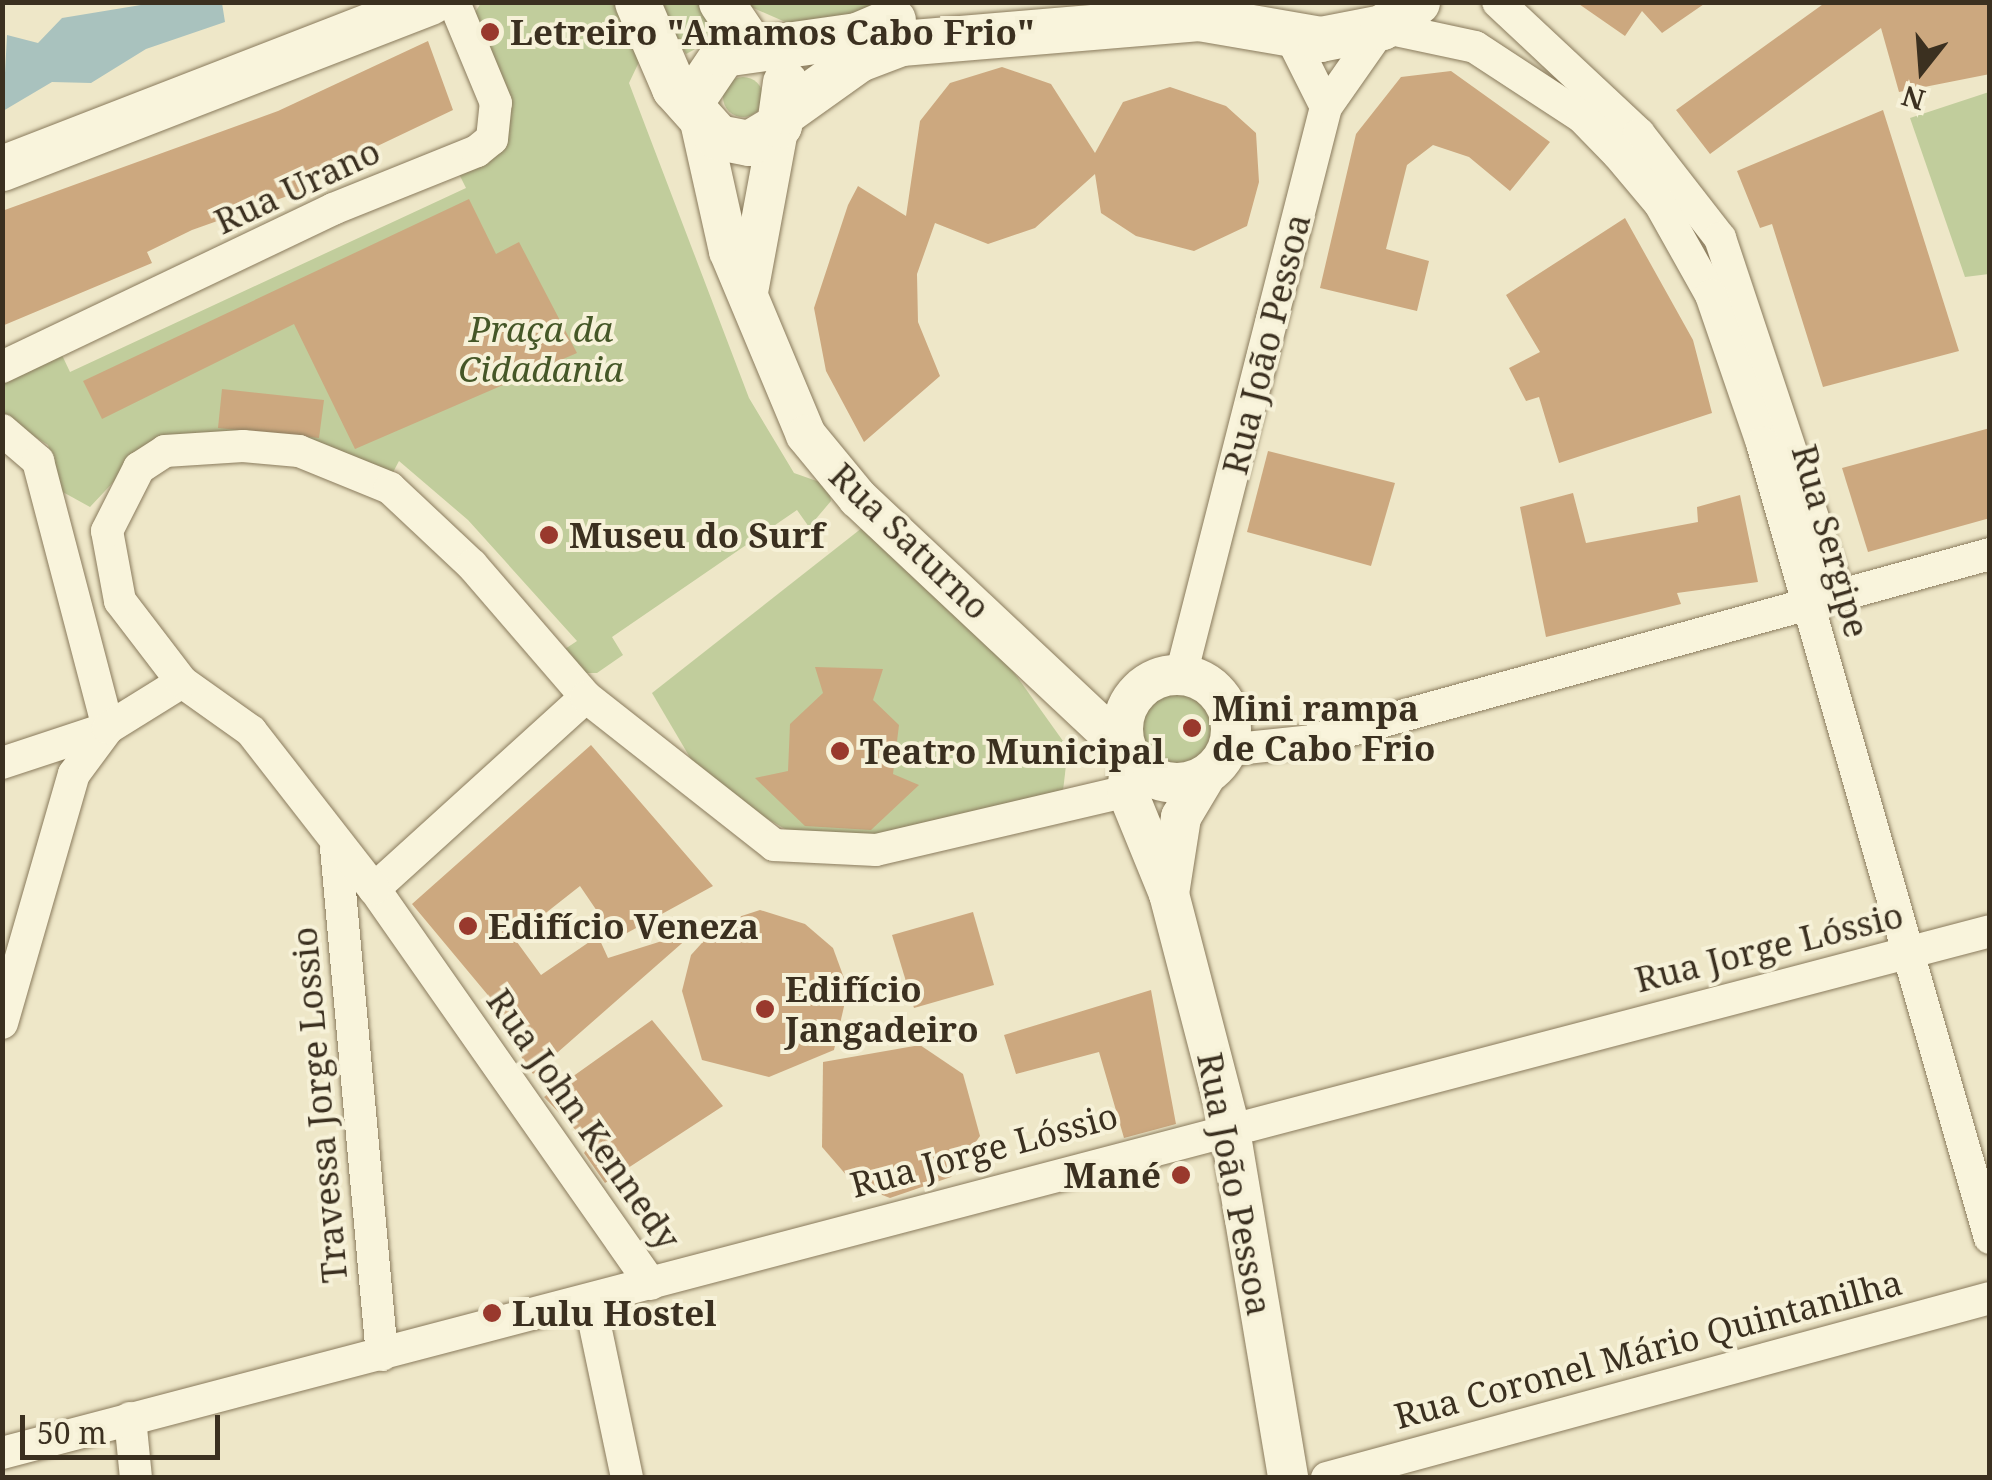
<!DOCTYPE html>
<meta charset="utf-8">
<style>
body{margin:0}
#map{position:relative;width:1992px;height:1480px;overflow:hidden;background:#eee7c8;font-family:"Noto Serif",serif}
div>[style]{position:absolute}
.green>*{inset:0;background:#c1cd9c}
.round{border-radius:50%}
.water>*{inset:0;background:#a9c2be}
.building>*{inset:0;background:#cca87f}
.roads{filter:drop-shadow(0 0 2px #8a7b5d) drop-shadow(0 0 2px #8a7b5d)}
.minor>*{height:32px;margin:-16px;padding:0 16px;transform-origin:16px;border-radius:16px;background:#f9f4dc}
.tertiary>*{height:40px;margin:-20px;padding:0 20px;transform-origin:20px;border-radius:20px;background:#f9f4dc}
.tertiary>.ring{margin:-20px;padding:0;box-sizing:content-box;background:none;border:40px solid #f9f4dc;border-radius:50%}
.secondary>*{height:45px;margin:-22.5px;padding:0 22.5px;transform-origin:22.5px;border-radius:22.5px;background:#f9f4dc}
.dots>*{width:28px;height:28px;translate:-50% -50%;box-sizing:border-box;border:5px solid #f6f1d8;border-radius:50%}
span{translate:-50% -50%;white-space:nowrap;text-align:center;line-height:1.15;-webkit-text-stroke:8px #f6f1d8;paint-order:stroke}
.poi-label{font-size:35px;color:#3b3020;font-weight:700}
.left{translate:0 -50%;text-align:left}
.right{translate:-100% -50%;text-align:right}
.street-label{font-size:35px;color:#3b3020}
.park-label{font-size:35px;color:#455727;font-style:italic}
.frame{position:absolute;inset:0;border:5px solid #3b3020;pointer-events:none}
.north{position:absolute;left:1872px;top:20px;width:100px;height:100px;-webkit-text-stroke:8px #f6f1d8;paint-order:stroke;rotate:197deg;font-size:28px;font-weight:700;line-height:40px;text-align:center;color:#3b3020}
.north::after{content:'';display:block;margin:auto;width:35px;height:45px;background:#3b3020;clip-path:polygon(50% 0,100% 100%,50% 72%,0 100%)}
.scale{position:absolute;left:20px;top:1415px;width:200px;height:45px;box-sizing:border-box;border:5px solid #3b3020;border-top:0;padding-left:12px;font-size:30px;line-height:35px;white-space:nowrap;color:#3b3020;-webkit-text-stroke:8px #f6f1d8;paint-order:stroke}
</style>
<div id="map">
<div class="green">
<div style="clip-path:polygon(481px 3px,622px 3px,639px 62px,629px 83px,749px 398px,794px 473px,828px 485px,831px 501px,809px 527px,797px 510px,612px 637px,623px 655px,597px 673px,580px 673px,562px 651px,577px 641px,468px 520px,399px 461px,390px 478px,278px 437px,119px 476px,90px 507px,61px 491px,48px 445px,3px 417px,3px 376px,61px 353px,70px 372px,466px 188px,457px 170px,501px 146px,474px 14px)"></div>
<div style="clip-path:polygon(655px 3px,702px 3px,731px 30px,686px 54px)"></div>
<div style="clip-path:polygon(742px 3px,905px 3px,799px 28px)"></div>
<div class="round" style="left:723px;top:77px;width:40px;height:40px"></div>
<div style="clip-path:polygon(1989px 92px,1989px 274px,1965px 277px,1910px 118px)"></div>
<div style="clip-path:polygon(867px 524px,990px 639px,1068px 748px,1063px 791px,887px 834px,808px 842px,705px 783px,652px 693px)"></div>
<div class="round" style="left:1141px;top:690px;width:74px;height:74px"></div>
</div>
<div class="water">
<div style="clip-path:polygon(159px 2px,222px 3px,225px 22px,146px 49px,91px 83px,52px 82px,3px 111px,7px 35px,38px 43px,62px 18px)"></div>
</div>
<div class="building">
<div style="clip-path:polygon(1576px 2px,1707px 2px,1662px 33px,1642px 11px,1625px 36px)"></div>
<div style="clip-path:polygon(1826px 2px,1990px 2px,1990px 74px,1899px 92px,1881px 28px,1710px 154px,1676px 110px)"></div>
<div style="clip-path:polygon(428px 41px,453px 110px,304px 181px,307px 189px,192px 230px,147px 252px,152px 263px,2px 326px,2px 211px,278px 111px)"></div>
<div style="clip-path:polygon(1002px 67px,1051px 84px,1095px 153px,1123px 102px,1170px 87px,1226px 106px,1256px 133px,1259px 182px,1247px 226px,1194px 251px,1136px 236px,1101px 213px,1095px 174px,1035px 228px,988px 244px,935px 223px,917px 274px,918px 322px,940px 376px,864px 442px,826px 371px,814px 308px,848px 205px,858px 186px,906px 216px,920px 121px,950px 83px)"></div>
<div style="clip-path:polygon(1451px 71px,1550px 142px,1510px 191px,1469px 157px,1433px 145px,1407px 165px,1386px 249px,1429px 261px,1417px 311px,1320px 288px,1356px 134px,1401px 77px)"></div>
<div style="clip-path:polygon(1883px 110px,1959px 351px,1823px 387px,1772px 224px,1760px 228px,1737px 171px)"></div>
<div style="clip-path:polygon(469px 199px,496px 254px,519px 242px,577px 353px,355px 449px,294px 324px,102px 419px,83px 381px)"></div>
<div style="clip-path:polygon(1625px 218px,1693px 340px,1712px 413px,1559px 463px,1539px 397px,1526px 401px,1509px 368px,1540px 352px,1506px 295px)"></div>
<div style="clip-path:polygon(222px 389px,324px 400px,319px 438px,218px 428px)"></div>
<div style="clip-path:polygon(1990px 428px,1990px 518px,1868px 552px,1842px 468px)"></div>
<div style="clip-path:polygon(1268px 451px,1395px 483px,1371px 566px,1247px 532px)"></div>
<div style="clip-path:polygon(1573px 493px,1586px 543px,1698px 522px,1697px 507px,1740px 495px,1758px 582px,1677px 593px,1681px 604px,1546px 637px,1520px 507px)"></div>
<div style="clip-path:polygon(815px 667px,883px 669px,873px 700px,899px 725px,893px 774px,919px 785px,871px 830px,805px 826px,755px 778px,788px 771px,790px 724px,823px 693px)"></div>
<div style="clip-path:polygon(591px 745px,713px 886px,616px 939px,580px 886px,514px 938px,541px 975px,598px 936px,608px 958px,697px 930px,533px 1074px,490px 1011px,497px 1006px,412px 904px)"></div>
<div style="clip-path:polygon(760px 910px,805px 924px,833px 948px,848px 989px,834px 1050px,769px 1077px,702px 1060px,682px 991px,691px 955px,720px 923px)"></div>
<div style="clip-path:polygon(973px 912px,994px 985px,914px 1008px,892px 935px)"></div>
<div style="clip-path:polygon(1151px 990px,1176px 1124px,1124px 1138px,1099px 1052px,1016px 1074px,1004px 1035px)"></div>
<div style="clip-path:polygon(652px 1020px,723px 1106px,605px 1183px,584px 1153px,590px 1145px,544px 1097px)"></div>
<div style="clip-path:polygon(920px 1045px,963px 1074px,980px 1136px,951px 1177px,890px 1198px,854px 1184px,822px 1147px,823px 1062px)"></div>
</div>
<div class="roads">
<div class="minor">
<div style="left:1498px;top:2px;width:193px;rotate:43.1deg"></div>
<div style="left:1639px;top:134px;width:132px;rotate:52.1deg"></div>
<div style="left:1720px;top:238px;width:376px;rotate:71.6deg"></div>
<div style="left:1291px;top:37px;width:78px;rotate:63.4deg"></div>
<div style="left:2px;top:367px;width:367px;rotate:-25.5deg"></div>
<div style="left:333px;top:209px;width:155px;rotate:-21.9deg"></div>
<div style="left:477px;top:151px;width:19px;rotate:-39deg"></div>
<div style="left:492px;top:139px;width:36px;rotate:-84deg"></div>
<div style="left:496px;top:103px;width:109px;rotate:-112.6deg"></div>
<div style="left:2px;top:430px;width:48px;rotate:40.7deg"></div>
<div style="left:38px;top:461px;width:276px;rotate:75.3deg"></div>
<div style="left:108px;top:728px;width:112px;rotate:161.7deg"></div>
<div style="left:1181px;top:675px;width:586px;rotate:-75.68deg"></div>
<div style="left:1326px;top:107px;width:98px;rotate:-55deg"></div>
<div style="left:1382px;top:27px;width:95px;rotate:12.1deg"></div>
<div style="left:1475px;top:47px;width:128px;rotate:33.2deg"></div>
<div style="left:1582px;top:117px;width:52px;rotate:45.8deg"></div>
<div style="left:1618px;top:154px;width:65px;rotate:50deg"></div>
<div style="left:1660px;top:204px;width:104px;rotate:60.7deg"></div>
<div style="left:1711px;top:295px;width:157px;rotate:71deg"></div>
<div style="left:1762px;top:443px;width:827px;rotate:74deg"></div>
<div style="left:1227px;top:750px;width:84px;rotate:-6.1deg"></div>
<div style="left:1311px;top:741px;width:704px;rotate:-15.4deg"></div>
<div style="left:336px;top:847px;width:510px;rotate:84.83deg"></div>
<div style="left:374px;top:889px;width:286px;rotate:-42.2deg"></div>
<div style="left:2px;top:1023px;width:259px;rotate:-73.9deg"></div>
<div style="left:74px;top:774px;width:57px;rotate:-53.5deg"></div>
<div style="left:108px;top:728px;width:87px;rotate:-31.9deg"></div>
<div style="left:651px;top:1284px;width:482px;rotate:-125deg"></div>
<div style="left:374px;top:889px;width:200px;rotate:-127.9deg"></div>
<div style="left:251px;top:731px;width:85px;rotate:-144.6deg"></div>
<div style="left:182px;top:682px;width:102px;rotate:-127.4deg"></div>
<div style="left:120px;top:601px;width:71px;rotate:-100.5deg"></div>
<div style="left:107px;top:531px;width:71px;rotate:-63.1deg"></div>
<div style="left:139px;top:468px;width:31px;rotate:-33deg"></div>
<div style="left:165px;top:451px;width:78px;rotate:-3.7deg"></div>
<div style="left:243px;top:446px;width:56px;rotate:5.1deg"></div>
<div style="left:299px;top:451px;width:98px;rotate:22.1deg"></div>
<div style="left:390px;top:488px;width:112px;rotate:43.2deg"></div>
<div style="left:472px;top:565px;width:174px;rotate:49.2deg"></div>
<div style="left:586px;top:697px;width:239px;rotate:38.2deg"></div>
<div style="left:774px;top:845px;width:102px;rotate:2.8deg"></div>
<div style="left:876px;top:850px;width:258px;rotate:-13.2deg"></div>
<div style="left:590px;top:1302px;width:180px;rotate:78.1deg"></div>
<div style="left:130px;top:1418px;width:60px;rotate:84.3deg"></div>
<div style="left:2px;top:1453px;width:2055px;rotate:-14.71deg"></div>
<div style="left:1327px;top:1478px;width:687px;rotate:-15.19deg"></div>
</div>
<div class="tertiary">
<div style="left:701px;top:126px;width:128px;rotate:77.4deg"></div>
<div style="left:729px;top:251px;width:199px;rotate:67.3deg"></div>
<div style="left:806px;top:435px;width:82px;rotate:50.5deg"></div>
<div style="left:858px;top:498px;width:369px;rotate:43.2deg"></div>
<div style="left:748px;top:292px;width:170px;rotate:-79.5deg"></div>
<div class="ring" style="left:1123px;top:675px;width:68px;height:68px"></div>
<div style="left:1131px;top:759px;width:32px;rotate:97deg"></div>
<div style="left:1127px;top:791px;width:111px;rotate:67.8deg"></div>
<div style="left:1169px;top:894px;width:238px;rotate:75.4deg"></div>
<div style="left:1229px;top:1124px;width:359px;rotate:80.5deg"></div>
<div style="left:1169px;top:894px;width:78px;rotate:-81.1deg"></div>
<div style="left:1181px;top:817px;width:49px;rotate:-59.2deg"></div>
</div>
<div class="secondary">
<div style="left:637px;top:2px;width:94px;rotate:66.7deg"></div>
<div style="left:674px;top:88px;width:66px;rotate:48.1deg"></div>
<div style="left:718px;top:137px;width:32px;rotate:11deg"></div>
<div style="left:749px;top:143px;width:35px;rotate:-31deg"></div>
<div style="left:779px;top:125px;width:43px;rotate:-82.1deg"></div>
<div style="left:721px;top:2px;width:55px;rotate:56deg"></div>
<div style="left:692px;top:100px;width:55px;rotate:-56deg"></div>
<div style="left:723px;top:54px;width:135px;rotate:-8.1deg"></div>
<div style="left:857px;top:35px;width:39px;rotate:-23deg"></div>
<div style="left:786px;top:111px;width:90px;rotate:-35.5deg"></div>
<div style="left:859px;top:59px;width:45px;rotate:-20.9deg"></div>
<div style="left:901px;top:43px;width:299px;rotate:-4.8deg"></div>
<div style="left:1199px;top:18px;width:123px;rotate:9.8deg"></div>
<div style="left:1320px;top:39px;width:63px;rotate:-11deg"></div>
<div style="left:1382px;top:27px;width:43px;rotate:-35.5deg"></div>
<div style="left:2px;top:168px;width:459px;rotate:-21.2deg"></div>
</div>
</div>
<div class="dots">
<div style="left:490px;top:32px;background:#99392d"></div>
<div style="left:549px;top:535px;background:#99392d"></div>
<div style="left:1192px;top:728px;background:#99392d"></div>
<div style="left:840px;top:751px;background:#99392d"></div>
<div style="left:468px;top:926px;background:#99392d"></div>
<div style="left:765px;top:1009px;background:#99392d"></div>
<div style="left:1181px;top:1175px;background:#99392d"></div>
<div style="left:492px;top:1313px;background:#99392d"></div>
</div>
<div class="poi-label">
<span class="left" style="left:510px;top:32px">Letreiro "Amamos Cabo Frio"</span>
<span class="left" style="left:569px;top:535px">Museu do Surf</span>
<span class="left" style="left:1212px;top:728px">Mini rampa<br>de Cabo Frio</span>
<span class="left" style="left:860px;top:751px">Teatro Municipal</span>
<span class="left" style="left:488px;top:926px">Edifício Veneza</span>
<span class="left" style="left:785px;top:1009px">Edifício<br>Jangadeiro</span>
<span class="right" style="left:1161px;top:1175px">Mané</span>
<span class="left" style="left:512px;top:1313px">Lulu Hostel</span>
</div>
<div class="street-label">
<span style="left:297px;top:186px;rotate:-25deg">Rua Urano</span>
<span style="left:1266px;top:344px;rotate:-76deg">Rua João Pessoa</span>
<span style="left:910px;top:541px;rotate:44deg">Rua Saturno</span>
<span style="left:1831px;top:541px;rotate:74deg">Rua Sergipe</span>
<span style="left:1769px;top:947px;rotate:-14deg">Rua Jorge Lóssio</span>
<span style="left:319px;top:1105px;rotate:-95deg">Travessa Jorge Lossio</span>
<span style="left:584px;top:1119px;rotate:55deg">Rua John Kennedy</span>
<span style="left:984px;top:1150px;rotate:-15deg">Rua Jorge Lóssio</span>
<span style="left:1235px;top:1184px;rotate:79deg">Rua João Pessoa</span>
<span style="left:1648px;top:1349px;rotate:-15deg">Rua Coronel Mário Quintanilha</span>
</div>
<div class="park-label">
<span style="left:541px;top:349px">Praça da<br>Cidadania</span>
</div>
<div class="frame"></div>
<div class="north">N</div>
<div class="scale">50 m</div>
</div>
